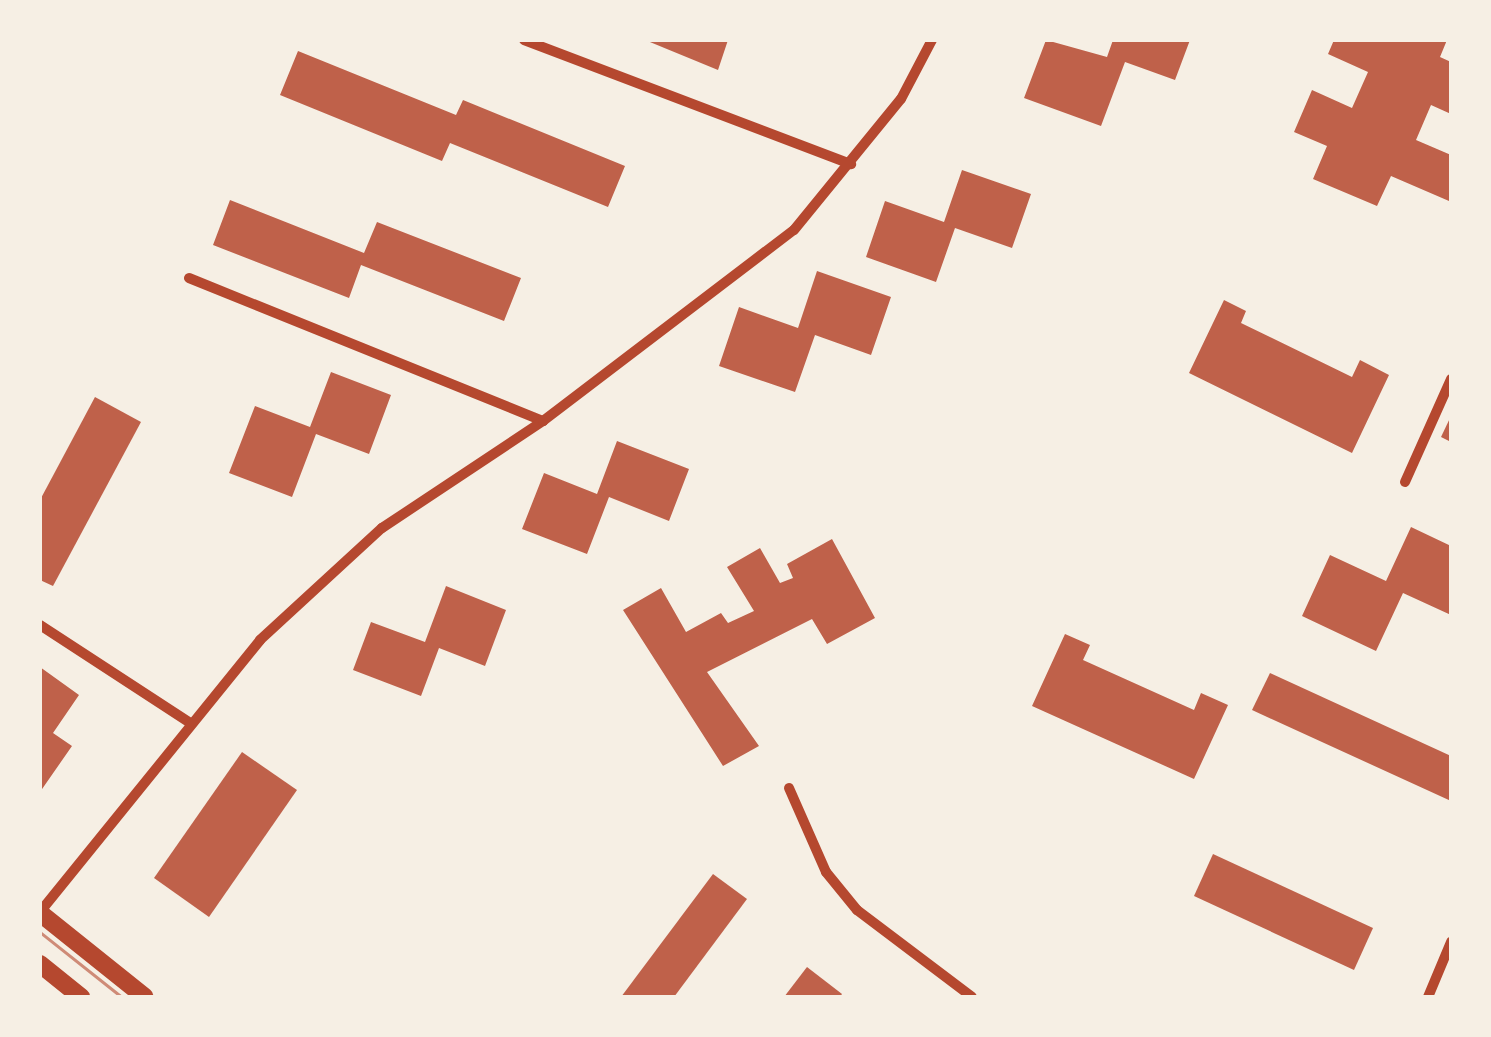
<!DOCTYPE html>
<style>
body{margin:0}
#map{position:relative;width:1491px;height:1037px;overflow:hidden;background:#f6efe4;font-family:"Golos Text",sans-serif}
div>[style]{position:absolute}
.building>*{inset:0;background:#bf614a}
.minor>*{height:10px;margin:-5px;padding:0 5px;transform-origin:5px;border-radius:5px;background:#b5482f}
.secondary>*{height:18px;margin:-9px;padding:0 9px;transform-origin:9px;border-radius:9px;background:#b5482f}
.tram>*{height:2.5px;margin:-1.25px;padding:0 1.25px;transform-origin:1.25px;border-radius:1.25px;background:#cf8b77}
span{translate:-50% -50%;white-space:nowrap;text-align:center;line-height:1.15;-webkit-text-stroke:9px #f6efe4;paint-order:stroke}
.frame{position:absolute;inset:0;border:42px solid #f6efe4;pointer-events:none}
</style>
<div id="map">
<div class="building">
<div style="clip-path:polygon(645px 40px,728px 40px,718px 70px)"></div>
<div style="clip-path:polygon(1046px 40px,1107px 57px,1113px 40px,1190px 40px,1175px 80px,1125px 62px,1101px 126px,1024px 98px)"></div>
<div style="clip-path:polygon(1334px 40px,1447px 40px,1440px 57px,1451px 62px,1451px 114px,1431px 105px,1416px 140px,1451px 155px,1449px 201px,1391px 176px,1377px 206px,1313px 179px,1327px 146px,1294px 132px,1312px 90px,1352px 108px,1368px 72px,1328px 54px)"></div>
<div style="clip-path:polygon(298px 51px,456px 115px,463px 100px,625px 166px,608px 207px,450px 143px,442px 161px,280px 95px)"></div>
<div style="clip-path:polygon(962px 170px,1031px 194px,1012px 248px,955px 228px,936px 282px,866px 257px,885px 201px,944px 222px)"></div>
<div style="clip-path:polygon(230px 200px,364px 253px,377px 222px,521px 278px,504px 321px,361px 265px,349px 298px,213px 245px)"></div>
<div style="clip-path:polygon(817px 271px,891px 297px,871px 355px,815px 335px,795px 392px,719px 366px,739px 307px,798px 328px)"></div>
<div style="clip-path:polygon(1224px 300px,1246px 311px,1241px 323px,1352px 377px,1360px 360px,1389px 375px,1352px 453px,1189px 373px)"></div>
<div style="clip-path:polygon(331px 372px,391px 395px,369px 454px,316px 434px,292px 497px,229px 473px,255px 406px,310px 427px)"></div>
<div style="clip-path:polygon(95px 397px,141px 422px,53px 586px,40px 580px,40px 500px)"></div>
<div style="clip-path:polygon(1451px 416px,1451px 442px,1441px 437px)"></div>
<div style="clip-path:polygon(617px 441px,689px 469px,669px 521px,609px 497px,587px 554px,522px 529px,544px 473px,597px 494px)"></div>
<div style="clip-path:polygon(1411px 527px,1451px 546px,1451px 615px,1403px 593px,1376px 651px,1302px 616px,1330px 555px,1386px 581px)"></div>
<div style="clip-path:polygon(832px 539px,875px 618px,827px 644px,812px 619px,707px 672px,759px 746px,723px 766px,623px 610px,661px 588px,686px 632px,721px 613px,728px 623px,754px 611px,727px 567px,760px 548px,780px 583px,793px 578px,787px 564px)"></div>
<div style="clip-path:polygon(446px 586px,506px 610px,485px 666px,439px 648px,421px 696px,353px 670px,371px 622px,425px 642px)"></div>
<div style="clip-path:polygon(1065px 634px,1090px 645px,1083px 660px,1194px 710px,1201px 693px,1228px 705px,1194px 779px,1032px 706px)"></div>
<div style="clip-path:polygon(40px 667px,79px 695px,53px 733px,72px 746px,40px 792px)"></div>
<div style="clip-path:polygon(1270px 673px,1451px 756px,1451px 801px,1252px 710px)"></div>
<div style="clip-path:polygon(242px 752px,297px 790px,209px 917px,154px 878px)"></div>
<div style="clip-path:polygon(1213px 854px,1373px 928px,1354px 970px,1194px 896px)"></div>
<div style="clip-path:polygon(713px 874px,747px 899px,674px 997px,621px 997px)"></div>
<div style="clip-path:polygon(807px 967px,842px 994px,840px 997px,784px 997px)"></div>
</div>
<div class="minor">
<div style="left:524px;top:40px;width:350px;rotate:20.8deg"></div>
<div style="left:189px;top:278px;width:382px;rotate:22deg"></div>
<div style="left:1405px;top:482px;width:113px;rotate:-65.9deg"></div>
<div style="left:40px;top:625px;width:178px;rotate:33.1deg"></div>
<div style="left:789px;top:788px;width:92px;rotate:66.2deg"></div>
<div style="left:826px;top:872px;width:49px;rotate:50.8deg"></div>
<div style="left:857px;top:910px;width:144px;rotate:37.1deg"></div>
<div style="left:40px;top:912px;width:350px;rotate:-51deg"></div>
<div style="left:260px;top:640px;width:166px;rotate:-42.6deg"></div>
<div style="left:382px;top:528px;width:193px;rotate:-33.6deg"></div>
<div style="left:543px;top:421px;width:315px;rotate:-37.3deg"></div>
<div style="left:794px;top:230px;width:169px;rotate:-50.8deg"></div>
<div style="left:901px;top:99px;width:67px;rotate:-62.3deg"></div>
<div style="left:1428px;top:997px;width:60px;rotate:-67.3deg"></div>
</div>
<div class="secondary">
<div style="left:40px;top:913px;width:134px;rotate:38.7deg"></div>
<div style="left:40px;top:964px;width:53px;rotate:38.8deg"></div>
</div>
<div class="tram">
<div style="left:40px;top:932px;width:105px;rotate:38.4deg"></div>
</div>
<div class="frame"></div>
</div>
